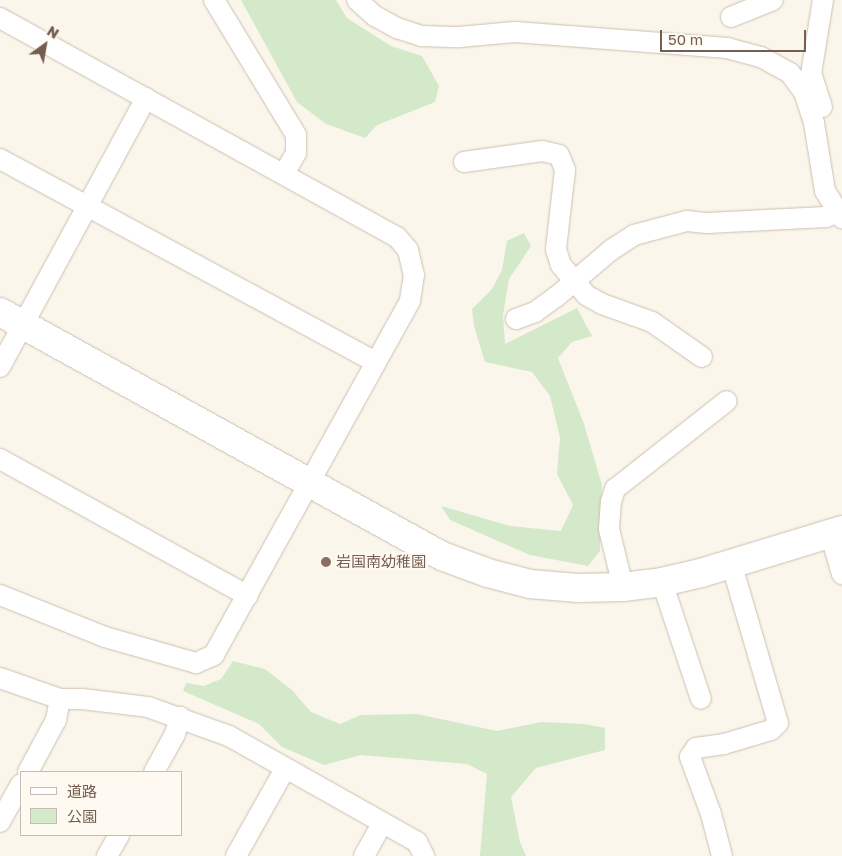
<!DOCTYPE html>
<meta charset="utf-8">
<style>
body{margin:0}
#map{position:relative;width:842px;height:856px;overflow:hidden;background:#fbf6eb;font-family:"Golos Text","Noto Sans JP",sans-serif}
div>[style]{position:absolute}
.green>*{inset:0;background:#d4e9c9}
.roads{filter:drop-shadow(0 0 1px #cdbeb1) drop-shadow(0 0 1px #cdbeb1)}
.street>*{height:20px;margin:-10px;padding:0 10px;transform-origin:10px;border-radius:10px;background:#fff}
.secondary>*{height:28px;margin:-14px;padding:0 14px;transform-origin:14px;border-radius:14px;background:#fff}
.dots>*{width:14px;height:14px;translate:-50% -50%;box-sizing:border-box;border:2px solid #fefaf1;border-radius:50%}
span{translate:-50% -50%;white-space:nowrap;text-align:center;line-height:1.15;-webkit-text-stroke:4.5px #fefaf1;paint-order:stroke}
.education-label{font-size:15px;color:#785e54}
.left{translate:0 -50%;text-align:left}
.legend{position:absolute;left:20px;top:771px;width:162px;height:65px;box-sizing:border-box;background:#fefaf1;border:1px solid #c7bcb0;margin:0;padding:6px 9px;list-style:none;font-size:15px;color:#755e4f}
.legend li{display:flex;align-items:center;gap:10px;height:25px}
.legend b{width:25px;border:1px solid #c7bcb0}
.north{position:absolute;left:20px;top:20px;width:50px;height:50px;-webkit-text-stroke:4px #fefaf1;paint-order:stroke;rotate:32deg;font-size:14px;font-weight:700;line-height:20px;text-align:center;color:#755e4f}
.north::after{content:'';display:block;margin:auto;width:18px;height:22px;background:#755e4f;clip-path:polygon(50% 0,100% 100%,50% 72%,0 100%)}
.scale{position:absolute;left:660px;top:30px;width:146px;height:22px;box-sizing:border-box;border:2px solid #755e4f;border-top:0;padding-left:6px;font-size:15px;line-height:18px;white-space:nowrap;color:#755e4f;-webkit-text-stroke:4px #fefaf1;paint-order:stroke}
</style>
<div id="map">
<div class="green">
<div style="clip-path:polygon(241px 0,336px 0,347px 18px,391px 46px,422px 56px,439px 86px,435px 102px,377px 125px,365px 138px,326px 124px,297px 102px)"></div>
<div style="clip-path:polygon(524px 233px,531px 246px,509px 279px,503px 315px,505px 344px,577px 308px,592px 336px,572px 342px,558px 358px,584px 424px,602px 485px,600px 551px,588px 566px,530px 555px,450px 520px,441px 506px,510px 526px,561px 531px,573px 505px,557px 474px,560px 438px,550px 396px,532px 372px,485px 362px,474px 326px,472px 309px,492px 289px,502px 270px,507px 241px)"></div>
<div style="clip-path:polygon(233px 661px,265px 669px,292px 690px,311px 712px,340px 724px,361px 715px,417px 714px,497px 731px,541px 722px,584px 724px,605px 728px,605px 750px,536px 768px,511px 797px,520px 842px,526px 856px,480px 856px,487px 774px,467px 764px,361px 755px,324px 765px,282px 747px,259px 724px,183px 691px,186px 683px,204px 686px,221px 679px)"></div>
</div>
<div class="roads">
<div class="street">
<div style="left:214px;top:0;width:158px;rotate:58.7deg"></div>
<div style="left:296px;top:135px;width:18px;rotate:90deg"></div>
<div style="left:296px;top:153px;width:24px;rotate:120deg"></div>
<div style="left:357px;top:0;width:24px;rotate:42deg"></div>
<div style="left:375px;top:16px;width:25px;rotate:29deg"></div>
<div style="left:397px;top:28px;width:25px;rotate:18deg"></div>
<div style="left:421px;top:36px;width:38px;rotate:2deg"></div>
<div style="left:459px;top:37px;width:56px;rotate:-5.1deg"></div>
<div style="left:515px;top:32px;width:213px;rotate:4.3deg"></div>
<div style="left:727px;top:48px;width:35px;rotate:15deg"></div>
<div style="left:761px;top:57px;width:33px;rotate:29deg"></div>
<div style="left:790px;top:73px;width:24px;rotate:54deg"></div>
<div style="left:804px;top:92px;width:33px;rotate:72deg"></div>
<div style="left:814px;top:123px;width:69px;rotate:80.8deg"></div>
<div style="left:825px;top:191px;width:32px;rotate:58deg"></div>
<div style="left:731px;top:17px;width:45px;rotate:-22deg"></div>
<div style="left:0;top:18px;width:453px;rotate:28.9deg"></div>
<div style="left:397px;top:237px;width:17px;rotate:50deg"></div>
<div style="left:408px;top:250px;width:26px;rotate:77deg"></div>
<div style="left:414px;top:275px;width:26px;rotate:99deg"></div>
<div style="left:410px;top:301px;width:405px;rotate:119deg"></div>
<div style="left:214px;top:655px;width:20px;rotate:156deg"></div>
<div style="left:196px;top:663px;width:95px;rotate:-164.1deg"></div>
<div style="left:105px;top:637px;width:113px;rotate:-158.2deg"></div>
<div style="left:822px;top:107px;width:35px;rotate:-108deg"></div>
<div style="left:811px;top:74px;width:75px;rotate:-80.8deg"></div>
<div style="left:0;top:159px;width:426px;rotate:28.4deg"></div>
<div style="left:464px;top:162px;width:79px;rotate:-8deg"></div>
<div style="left:542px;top:151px;width:17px;rotate:13deg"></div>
<div style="left:559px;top:155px;width:16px;rotate:68deg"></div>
<div style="left:565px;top:170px;width:80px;rotate:96.5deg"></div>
<div style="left:556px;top:249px;width:17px;rotate:73deg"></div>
<div style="left:561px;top:265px;width:39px;rotate:50deg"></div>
<div style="left:586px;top:295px;width:18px;rotate:29deg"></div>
<div style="left:602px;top:304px;width:53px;rotate:19.8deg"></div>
<div style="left:652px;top:322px;width:61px;rotate:35deg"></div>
<div style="left:516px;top:319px;width:20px;rotate:-20deg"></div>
<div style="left:535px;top:312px;width:26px;rotate:-36deg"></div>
<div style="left:556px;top:297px;width:72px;rotate:-40.5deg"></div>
<div style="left:611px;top:250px;width:27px;rotate:-33deg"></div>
<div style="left:634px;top:235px;width:55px;rotate:-14.8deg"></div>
<div style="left:687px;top:221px;width:20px;rotate:6deg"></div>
<div style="left:707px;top:223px;width:119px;rotate:-2.9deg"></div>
<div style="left:826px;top:217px;width:12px;rotate:-24deg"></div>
<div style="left:0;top:367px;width:306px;rotate:-61.5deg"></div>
<div style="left:0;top:459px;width:283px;rotate:28.9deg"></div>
<div style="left:830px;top:533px;width:43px;rotate:73.7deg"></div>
<div style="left:662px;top:582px;width:123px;rotate:71.6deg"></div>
<div style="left:623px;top:587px;width:60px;rotate:-103.6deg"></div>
<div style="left:609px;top:529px;width:27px;rotate:-86deg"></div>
<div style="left:611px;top:502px;width:14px;rotate:-73deg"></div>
<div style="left:615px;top:489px;width:142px;rotate:-38.2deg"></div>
<div style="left:0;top:678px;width:64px;rotate:19.3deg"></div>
<div style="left:60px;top:699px;width:22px"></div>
<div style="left:82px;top:699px;width:66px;rotate:6.9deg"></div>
<div style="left:148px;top:707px;width:86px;rotate:19.7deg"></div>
<div style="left:229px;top:736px;width:216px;rotate:29.4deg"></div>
<div style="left:417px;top:842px;width:16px;rotate:63deg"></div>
<div style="left:28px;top:772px;width:59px;rotate:-61.7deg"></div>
<div style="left:56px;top:720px;width:21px;rotate:-79deg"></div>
<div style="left:154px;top:772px;width:43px;rotate:-61.1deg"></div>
<div style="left:175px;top:734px;width:18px;rotate:-74deg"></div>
<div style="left:0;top:822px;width:43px;rotate:-61.1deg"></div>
<div style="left:107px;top:856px;width:24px;rotate:-60deg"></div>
<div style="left:236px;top:856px;width:100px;rotate:-60.6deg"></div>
<div style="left:364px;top:856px;width:38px;rotate:-61deg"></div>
<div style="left:722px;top:856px;width:43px;rotate:-104.7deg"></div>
<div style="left:711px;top:814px;width:61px;rotate:-110.2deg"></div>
<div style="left:690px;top:757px;width:11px;rotate:-56deg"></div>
<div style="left:696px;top:748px;width:28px;rotate:-8deg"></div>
<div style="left:724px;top:744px;width:49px;rotate:-16.6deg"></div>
<div style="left:771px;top:730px;width:10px;rotate:-45deg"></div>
<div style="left:778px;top:723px;width:168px;rotate:-106.3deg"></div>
</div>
<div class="secondary">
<div style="left:0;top:312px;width:505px;rotate:28.9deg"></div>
<div style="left:442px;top:556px;width:49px;rotate:20.3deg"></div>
<div style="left:488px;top:573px;width:43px;rotate:14.7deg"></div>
<div style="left:530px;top:584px;width:48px;rotate:4.8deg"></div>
<div style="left:578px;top:588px;width:45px;rotate:-1.3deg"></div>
<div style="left:623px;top:587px;width:39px;rotate:-7deg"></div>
<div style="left:662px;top:582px;width:40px;rotate:-13deg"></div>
<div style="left:701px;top:573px;width:147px;rotate:-17deg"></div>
</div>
</div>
<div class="dots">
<div style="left:326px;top:562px;background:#8d6e63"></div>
</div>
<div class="education-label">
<span class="left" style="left:336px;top:562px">岩国南幼稚園</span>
</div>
<ul class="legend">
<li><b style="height:6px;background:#fff"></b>道路</li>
<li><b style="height:14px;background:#d4e9c9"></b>公園</li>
</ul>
<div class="north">N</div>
<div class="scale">50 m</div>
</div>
